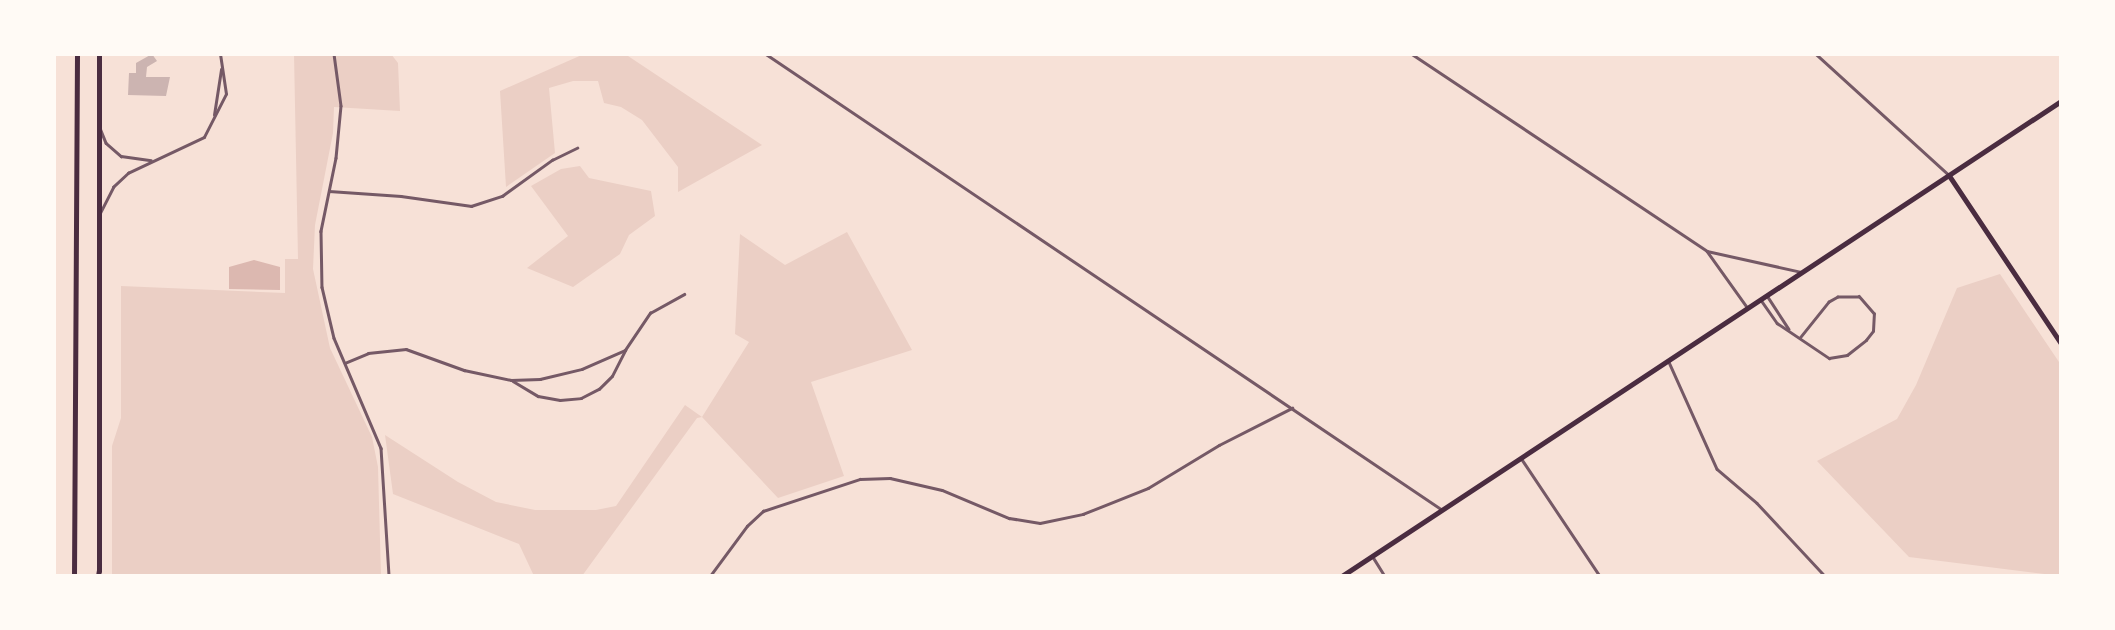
<!DOCTYPE html>
<style>
body{margin:0}
#map{position:relative;width:2115px;height:630px;overflow:hidden;background:#f7e1d7;font-family:"Source Sans 3",sans-serif}
div>[style]{position:absolute}
.green>*{inset:0;background:#ebcfc5}
.water>*{inset:0;background:#dcb8b0}
.building>*{inset:0;background:#ccb4b1}
.minor>*{height:2.5px;margin:-1.25px;padding:0 1.25px;transform-origin:1.25px;border-radius:1.25px;background:#755966}
.secondary>*{height:4.5px;margin:-2.25px;padding:0 2.25px;transform-origin:2.25px;border-radius:2.25px;background:#4a2c40}
.primary>*{height:4.5px;margin:-2.25px;padding:0 2.25px;transform-origin:2.25px;border-radius:2.25px;background:#4a2c40}
.motorway>*{height:5px;margin:-2.5px;padding:0 2.5px;transform-origin:2.5px;border-radius:2.5px;background:#4a2c40}
span{translate:-50% -50%;white-space:nowrap;text-align:center;line-height:1.15;-webkit-text-stroke:6px #fffaf5;paint-order:stroke}
.frame{position:absolute;inset:0;border:56px solid #fffaf5;pointer-events:none}
</style>
<div id="map">
<div class="green">
<div style="clip-path:polygon(294px 54px,391px 54px,398px 63px,400px 111px,334px 107px,333px 133px,315px 225px,313px 269px,330px 348px,372px 437px,378px 467px,381px 576px,112px 576px,112px 446px,121px 418px,121px 286px,285px 293px,285px 259px,298px 259px)"></div>
<div style="clip-path:polygon(584px 54px,625px 54px,762px 145px,678px 192px,678px 167px,642px 120px,621px 107px,604px 103px,598px 81px,573px 81px,549px 88px,555px 153px,506px 187px,500px 91px)"></div>
<div style="clip-path:polygon(580px 166px,589px 178px,651px 191px,655px 216px,629px 235px,620px 254px,573px 287px,527px 268px,568px 236px,531px 186px,561px 169px)"></div>
<div style="clip-path:polygon(847px 232px,912px 350px,811px 382px,844px 476px,778px 498px,702px 417px,697px 418px,582px 576px,534px 576px,519px 544px,393px 494px,385px 435px,458px 482px,496px 502px,535px 510px,596px 510px,616px 506px,685px 405px,702px 417px,749px 342px,735px 334px,740px 234px,785px 265px)"></div>
<div style="clip-path:polygon(2000px 274px,2061px 365px,2061px 576px,1909px 557px,1817px 461px,1897px 419px,1916px 385px,1957px 288px)"></div>
</div>
<div class="water">
<div style="clip-path:polygon(254px 260px,280px 267px,280px 290px,229px 289px,229px 267px)"></div>
</div>
<div class="building">
<div style="clip-path:polygon(152px 54px,157px 61px,147px 67px,146px 77px,170px 77px,166px 96px,128px 95px,129px 73px,136px 73px,136px 63px)"></div>
</div>
<div class="minor">
<div style="left:334px;top:54px;width:52px;rotate:82.3deg"></div>
<div style="left:341px;top:106px;width:52px;rotate:95.5deg"></div>
<div style="left:336px;top:158px;width:75px;rotate:101.6deg"></div>
<div style="left:321px;top:231px;width:56px;rotate:89deg"></div>
<div style="left:322px;top:287px;width:52px;rotate:76.8deg"></div>
<div style="left:334px;top:338px;width:120px;rotate:66.9deg"></div>
<div style="left:381px;top:448px;width:128px;rotate:86.4deg"></div>
<div style="left:766px;top:54px;width:814px;rotate:33.98deg"></div>
<div style="left:1412px;top:54px;width:355px;rotate:33.7deg"></div>
<div style="left:1707px;top:251px;width:69px;rotate:54.5deg"></div>
<div style="left:1816px;top:54px;width:180px;rotate:42.3deg"></div>
<div style="left:214px;top:115px;width:46px;rotate:-81.2deg"></div>
<div style="left:100px;top:128px;width:16px;rotate:68deg"></div>
<div style="left:106px;top:143px;width:20px;rotate:41deg"></div>
<div style="left:121px;top:156px;width:30px;rotate:8deg"></div>
<div style="left:329px;top:191px;width:72px;rotate:4deg"></div>
<div style="left:401px;top:196px;width:71px;rotate:8.1deg"></div>
<div style="left:471px;top:206px;width:33px;rotate:-18deg"></div>
<div style="left:502px;top:196px;width:62px;rotate:-35.8deg"></div>
<div style="left:552px;top:160px;width:28px;rotate:-26deg"></div>
<div style="left:100px;top:213px;width:29px;rotate:-63deg"></div>
<div style="left:113px;top:187px;width:21px;rotate:-43deg"></div>
<div style="left:128px;top:173px;width:84px;rotate:-25.3deg"></div>
<div style="left:204px;top:137px;width:48px;rotate:-62.9deg"></div>
<div style="left:226px;top:94px;width:40px;rotate:-98.5deg"></div>
<div style="left:1707px;top:251px;width:97px;rotate:12.5deg"></div>
<div style="left:1768px;top:297px;width:38px;rotate:57deg"></div>
<div style="left:1761px;top:300px;width:28px;rotate:55deg"></div>
<div style="left:1777px;top:323px;width:63px;rotate:33.9deg"></div>
<div style="left:1829px;top:358px;width:18px;rotate:-9deg"></div>
<div style="left:1847px;top:355px;width:24px;rotate:-38deg"></div>
<div style="left:1866px;top:340px;width:11px;rotate:-52deg"></div>
<div style="left:1873px;top:331px;width:17px;rotate:-87deg"></div>
<div style="left:1874px;top:314px;width:23px;rotate:-131deg"></div>
<div style="left:1859px;top:297px;width:21px;rotate:180deg"></div>
<div style="left:1838px;top:297px;width:10px;rotate:151deg"></div>
<div style="left:1829px;top:302px;width:45px;rotate:128.7deg"></div>
<div style="left:1669px;top:362px;width:117px;rotate:65.8deg"></div>
<div style="left:1717px;top:469px;width:52px;rotate:40.4deg"></div>
<div style="left:1757px;top:503px;width:100px;rotate:47deg"></div>
<div style="left:345px;top:363px;width:25px;rotate:-23deg"></div>
<div style="left:368px;top:353px;width:38px;rotate:-6deg"></div>
<div style="left:406px;top:349px;width:62px;rotate:19.9deg"></div>
<div style="left:464px;top:370px;width:48px;rotate:12deg"></div>
<div style="left:511px;top:380px;width:29px;rotate:-2deg"></div>
<div style="left:540px;top:379px;width:43px;rotate:-13.4deg"></div>
<div style="left:582px;top:369px;width:47px;rotate:-23.8deg"></div>
<div style="left:513px;top:381px;width:29px;rotate:31deg"></div>
<div style="left:538px;top:396px;width:22px;rotate:10deg"></div>
<div style="left:560px;top:400px;width:21px;rotate:-5deg"></div>
<div style="left:581px;top:398px;width:20px;rotate:-27deg"></div>
<div style="left:599px;top:389px;width:18px;rotate:-45deg"></div>
<div style="left:612px;top:376px;width:29px;rotate:-63deg"></div>
<div style="left:625px;top:350px;width:45px;rotate:-56deg"></div>
<div style="left:650px;top:313px;width:39px;rotate:-29deg"></div>
<div style="left:1521px;top:458px;width:142px;rotate:56.2deg"></div>
<div style="left:1373px;top:557px;width:22px;rotate:58deg"></div>
<div style="left:710px;top:576px;width:62px;rotate:-53.5deg"></div>
<div style="left:747px;top:526px;width:22px;rotate:-43deg"></div>
<div style="left:763px;top:511px;width:102px;rotate:-18.3deg"></div>
<div style="left:860px;top:479px;width:30px;rotate:-2deg"></div>
<div style="left:890px;top:478px;width:53px;rotate:13deg"></div>
<div style="left:942px;top:490px;width:73px;rotate:22.7deg"></div>
<div style="left:1009px;top:518px;width:31px;rotate:9deg"></div>
<div style="left:1040px;top:523px;width:44px;rotate:-11.8deg"></div>
<div style="left:1083px;top:514px;width:70px;rotate:-21.8deg"></div>
<div style="left:1148px;top:488px;width:83px;rotate:-31.2deg"></div>
<div style="left:1219px;top:445px;width:82px;rotate:-26.9deg"></div>
</div>
<div class="secondary">
<div style="left:1949px;top:175px;width:202px;rotate:56.3deg"></div>
<div style="left:99px;top:571px;width:517px;rotate:-90deg"></div>
</div>
<div class="primary">
<div style="left:1342px;top:576px;width:862px;rotate:-33.45deg"></div>
</div>
<div class="motorway">
<div style="left:74px;top:576px;width:522px;rotate:-89.67deg"></div>
<div style="left:98px;top:576px;width:6px;rotate:-81deg"></div>
</div>
<div class="frame"></div>
</div>
